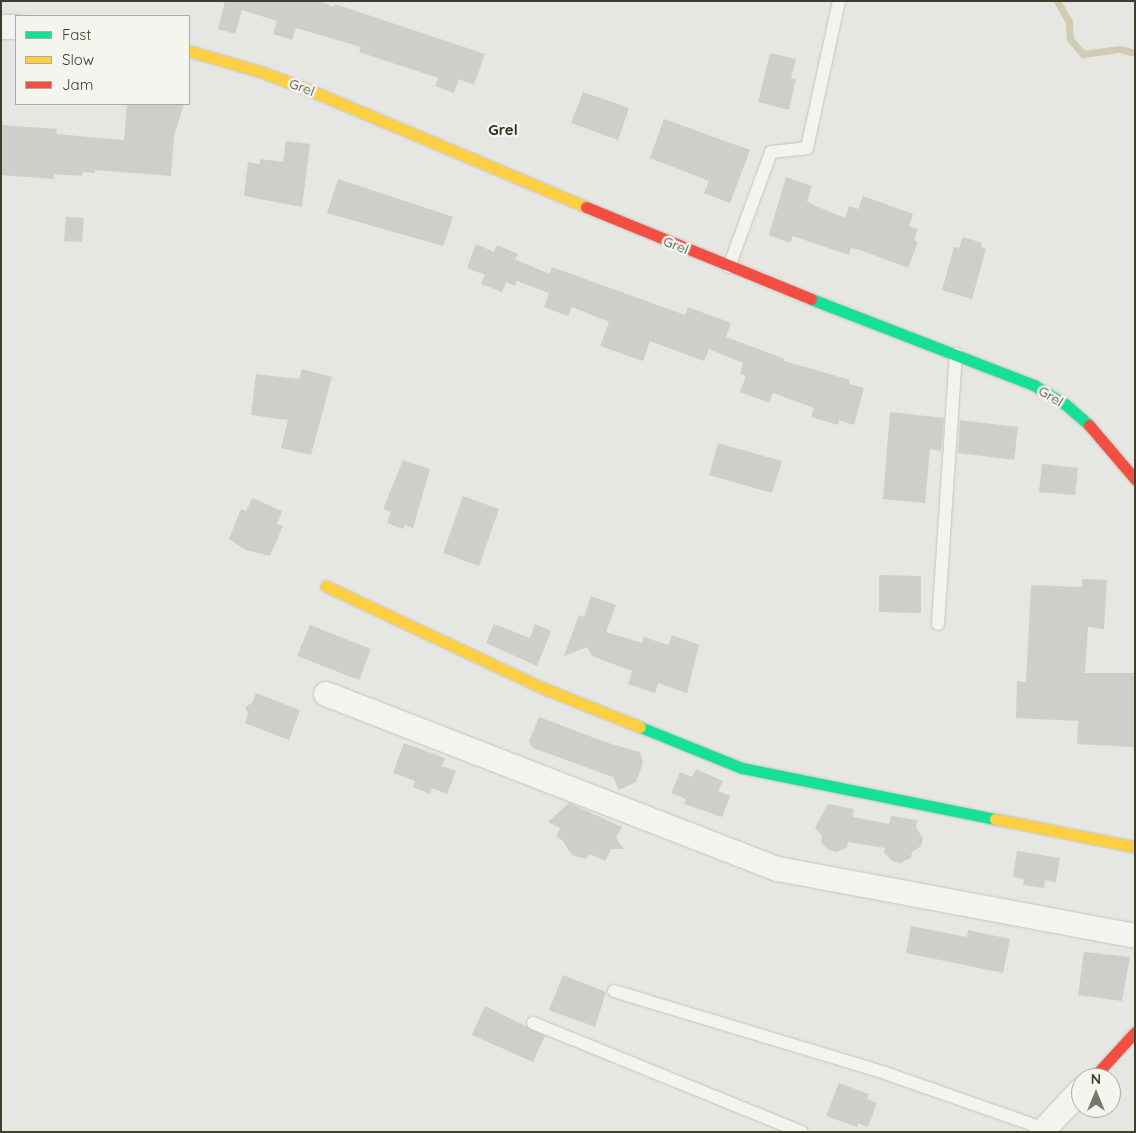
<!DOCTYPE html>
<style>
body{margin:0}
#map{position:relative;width:1136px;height:1133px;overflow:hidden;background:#e6e6e2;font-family:Quicksand,sans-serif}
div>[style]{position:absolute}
.stream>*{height:7px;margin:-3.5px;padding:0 3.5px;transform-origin:3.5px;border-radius:3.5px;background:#cfccb2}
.building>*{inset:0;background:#cececa}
.roads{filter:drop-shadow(0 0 1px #c4c4c0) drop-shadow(0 0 1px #c4c4c0)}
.lane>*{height:12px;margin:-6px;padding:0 6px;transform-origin:6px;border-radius:6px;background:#f3f3f0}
.street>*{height:24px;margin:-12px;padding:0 12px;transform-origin:12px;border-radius:12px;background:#f3f3f0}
.fast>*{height:11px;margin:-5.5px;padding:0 5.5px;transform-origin:5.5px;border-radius:5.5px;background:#16e098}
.slow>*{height:11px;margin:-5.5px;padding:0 5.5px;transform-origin:5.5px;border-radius:5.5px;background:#ffcf43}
.jam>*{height:11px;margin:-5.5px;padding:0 5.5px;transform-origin:5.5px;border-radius:5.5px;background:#f24e42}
span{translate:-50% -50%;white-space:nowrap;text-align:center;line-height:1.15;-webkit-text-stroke:5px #f5f5ef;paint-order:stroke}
.street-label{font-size:14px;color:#3e3e2a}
.neighbourhood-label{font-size:15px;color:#2e2f1c;font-weight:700}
.frame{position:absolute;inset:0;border:2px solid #3e3e2a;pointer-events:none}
.legend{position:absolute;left:15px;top:15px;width:175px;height:90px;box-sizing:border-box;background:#f5f5ef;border:1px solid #acaca0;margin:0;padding:6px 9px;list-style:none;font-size:15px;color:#3e3e2a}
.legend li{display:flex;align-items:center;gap:10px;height:25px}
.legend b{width:25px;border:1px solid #acaca0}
.north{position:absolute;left:1071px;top:1068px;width:50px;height:50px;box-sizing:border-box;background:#f5f5ef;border:1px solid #acaca0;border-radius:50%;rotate:0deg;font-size:14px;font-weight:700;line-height:20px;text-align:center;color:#3e3e2a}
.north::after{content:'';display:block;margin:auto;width:18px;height:22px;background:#79796a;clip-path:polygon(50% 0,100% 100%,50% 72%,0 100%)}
</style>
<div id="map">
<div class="stream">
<div style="left:1057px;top:1px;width:24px;rotate:60deg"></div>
<div style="left:1069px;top:22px;width:17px;rotate:87deg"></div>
<div style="left:1070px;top:39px;width:20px;rotate:49deg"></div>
<div style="left:1083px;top:54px;width:37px;rotate:-8deg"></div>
<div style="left:1120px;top:49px;width:16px;rotate:15deg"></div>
</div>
<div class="building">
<div style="clip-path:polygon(225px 1px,319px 1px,334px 7px,335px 4px,485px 54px,474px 85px,459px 79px,454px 93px,435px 86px,438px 78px,359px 52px,361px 47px,296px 28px,292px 40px,273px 34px,277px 21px,242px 10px,235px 34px,218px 29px)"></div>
<div style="clip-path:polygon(770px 53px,796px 59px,791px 78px,796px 79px,789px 110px,758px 102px)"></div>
<div style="clip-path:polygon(583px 92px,629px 108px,618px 140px,571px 123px)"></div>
<div style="clip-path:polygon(127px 104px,184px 104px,174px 136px,171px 176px,95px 170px,95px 173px,83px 172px,82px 176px,54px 174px,54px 179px,1px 175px,1px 125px,57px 129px,56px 134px,124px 140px)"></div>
<div style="clip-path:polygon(664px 119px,750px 150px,730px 203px,704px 193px,709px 181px,650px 158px)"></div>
<div style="clip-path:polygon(286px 141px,310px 144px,302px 207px,244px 196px,248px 162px,260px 164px,260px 159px,283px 162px)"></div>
<div style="clip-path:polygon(786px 177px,812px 186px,807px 201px,811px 204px,845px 218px,849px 206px,858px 209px,863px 196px,913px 214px,909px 226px,918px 229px,914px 240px,918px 242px,908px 268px,860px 250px,851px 248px,849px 255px,793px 236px,790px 243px,769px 235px)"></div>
<div style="clip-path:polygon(338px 179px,453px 217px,443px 246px,327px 213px)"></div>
<div style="clip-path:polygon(66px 217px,84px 218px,82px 242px,64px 241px)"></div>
<div style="clip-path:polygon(963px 237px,982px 243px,981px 247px,986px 249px,972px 299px,942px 290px,954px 247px,959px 248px)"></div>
<div style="clip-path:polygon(476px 244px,494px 252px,497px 245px,518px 254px,515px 259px,549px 274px,552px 267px,685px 315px,688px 307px,731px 323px,726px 337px,785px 359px,784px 361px,850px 380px,849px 384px,864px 388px,854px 425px,839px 420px,838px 425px,811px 417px,814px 408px,773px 393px,769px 403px,740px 392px,746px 376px,740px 374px,743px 363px,709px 349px,704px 361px,650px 341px,643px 361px,600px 346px,609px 322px,572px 307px,568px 316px,544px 307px,549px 293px,517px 281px,515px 286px,506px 282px,502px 292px,481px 284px,485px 275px,467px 268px)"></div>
<div style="clip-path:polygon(302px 369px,332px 377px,311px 455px,281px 448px,288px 420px,251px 415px,256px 374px,299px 379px)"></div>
<div style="clip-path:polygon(890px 412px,944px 418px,941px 451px,930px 449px,925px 503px,883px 499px)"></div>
<div style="clip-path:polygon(960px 420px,1018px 427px,1014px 460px,958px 453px)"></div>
<div style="clip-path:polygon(718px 443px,782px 461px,772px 493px,709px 475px)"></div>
<div style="clip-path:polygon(403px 460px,430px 469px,413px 528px,405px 525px,403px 529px,387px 523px,391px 512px,383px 509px)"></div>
<div style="clip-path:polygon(1042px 464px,1078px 468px,1075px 495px,1039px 492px)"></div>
<div style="clip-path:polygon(463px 496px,499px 509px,479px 566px,443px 553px)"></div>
<div style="clip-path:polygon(252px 498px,282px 511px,277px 524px,283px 526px,270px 556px,246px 550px,229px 539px,241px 509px,246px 511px)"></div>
<div style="clip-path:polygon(879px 575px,921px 576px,921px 613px,879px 612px)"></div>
<div style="clip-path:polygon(1082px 579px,1107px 580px,1104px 629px,1088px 627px,1085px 673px,1135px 673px,1135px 747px,1077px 744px,1078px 721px,1016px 718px,1017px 681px,1026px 682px,1031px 585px,1082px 587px)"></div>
<div style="clip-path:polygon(591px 596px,616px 605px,606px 632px,642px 643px,644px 637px,668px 645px,672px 635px,699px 645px,687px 693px,658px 683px,655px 693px,628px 684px,632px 671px,592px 656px,587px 647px,564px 656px,579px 615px,584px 617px)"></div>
<div style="clip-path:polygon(494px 624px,530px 638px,535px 624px,551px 631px,537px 666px,486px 643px)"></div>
<div style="clip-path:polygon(310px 625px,371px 649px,359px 680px,297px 656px)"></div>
<div style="clip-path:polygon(256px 693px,300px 710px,289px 740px,245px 723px,248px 713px,245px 707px,252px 703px)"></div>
<div style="clip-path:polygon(539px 717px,608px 743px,640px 752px,643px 763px,636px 782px,619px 790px,613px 777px,533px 748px,529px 741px)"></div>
<div style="clip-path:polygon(404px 743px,445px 758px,442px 766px,456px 771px,447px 794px,432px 788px,430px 794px,413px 787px,415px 781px,393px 773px)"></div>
<div style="clip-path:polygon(696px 769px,723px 781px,718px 791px,730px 796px,722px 817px,684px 804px,686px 799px,671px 793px,680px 772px,692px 777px)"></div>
<div style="clip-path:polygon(569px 803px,622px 827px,616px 838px,624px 849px,611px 849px,605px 861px,590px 854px,586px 859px,572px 855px,562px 840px,556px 837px,560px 828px,548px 822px)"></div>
<div style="clip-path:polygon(828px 804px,854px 809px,853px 817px,889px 824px,891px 816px,917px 820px,916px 828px,923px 838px,921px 846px,912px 852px,911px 858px,900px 863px,892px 861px,884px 853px,885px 848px,867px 845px,848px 842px,847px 847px,837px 852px,829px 850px,821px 843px,822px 836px,815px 828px)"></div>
<div style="clip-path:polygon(1017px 851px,1060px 858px,1056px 882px,1045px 880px,1044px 888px,1023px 885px,1024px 879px,1013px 877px)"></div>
<div style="clip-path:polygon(911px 926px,967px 937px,968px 930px,1010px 939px,1003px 973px,906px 953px)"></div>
<div style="clip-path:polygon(1084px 952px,1130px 957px,1122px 1001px,1078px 995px)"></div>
<div style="clip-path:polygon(563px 975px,606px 992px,595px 1027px,549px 1010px)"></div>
<div style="clip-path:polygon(485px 1006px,545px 1036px,533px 1062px,472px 1035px)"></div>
<div style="clip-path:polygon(839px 1083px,869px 1094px,867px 1099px,877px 1103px,868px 1127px,858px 1123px,857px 1127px,826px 1116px)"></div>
</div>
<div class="roads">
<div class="lane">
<div style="left:729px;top:267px;width:122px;rotate:-69.9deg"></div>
<div style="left:771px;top:152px;width:36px;rotate:-6deg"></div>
<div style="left:807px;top:148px;width:150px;rotate:-77.7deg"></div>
<div style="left:938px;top:624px;width:271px;rotate:-86.2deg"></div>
<div style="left:614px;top:991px;width:283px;rotate:16.8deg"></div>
<div style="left:885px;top:1073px;width:170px;rotate:19.3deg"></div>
<div style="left:533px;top:1023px;width:290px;rotate:22.1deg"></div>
</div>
<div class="street">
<div style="left:1px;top:27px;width:15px"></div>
<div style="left:326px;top:694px;width:485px;rotate:21.2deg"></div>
<div style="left:778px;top:869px;width:363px;rotate:10.6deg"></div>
<div style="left:1042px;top:1132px;width:57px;rotate:-47.1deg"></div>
</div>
<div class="fast">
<div style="left:811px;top:299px;width:239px;rotate:21.1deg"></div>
<div style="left:1034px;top:385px;width:36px;rotate:32deg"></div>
<div style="left:1065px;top:404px;width:32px;rotate:41deg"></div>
<div style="left:640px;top:727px;width:110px;rotate:21.9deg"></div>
<div style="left:742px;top:768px;width:258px;rotate:11.4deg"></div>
</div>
<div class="slow">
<div style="left:189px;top:51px;width:76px;rotate:16deg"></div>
<div style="left:262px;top:72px;width:56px;rotate:21deg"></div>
<div style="left:314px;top:92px;width:295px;rotate:22.9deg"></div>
<div style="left:326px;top:586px;width:242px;rotate:25.2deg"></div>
<div style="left:545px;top:689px;width:102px;rotate:21.8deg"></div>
<div style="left:995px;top:819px;width:143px;rotate:11.3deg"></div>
</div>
<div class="jam">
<div style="left:586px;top:207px;width:243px;rotate:22.2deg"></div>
<div style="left:1089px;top:425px;width:71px;rotate:49.6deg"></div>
<div style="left:1093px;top:1078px;width:62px;rotate:-47.6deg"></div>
</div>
</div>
<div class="street-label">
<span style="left:302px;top:87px;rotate:21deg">Grel</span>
<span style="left:676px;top:245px;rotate:22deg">Grel</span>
<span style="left:1051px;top:396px;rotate:32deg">Grel</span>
</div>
<div class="neighbourhood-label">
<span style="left:503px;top:130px">Grel</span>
</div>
<div class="frame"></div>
<ul class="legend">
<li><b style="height:6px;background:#16e098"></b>Fast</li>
<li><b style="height:6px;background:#ffcf43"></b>Slow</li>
<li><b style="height:6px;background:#f24e42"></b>Jam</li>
</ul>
<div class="north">N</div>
</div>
